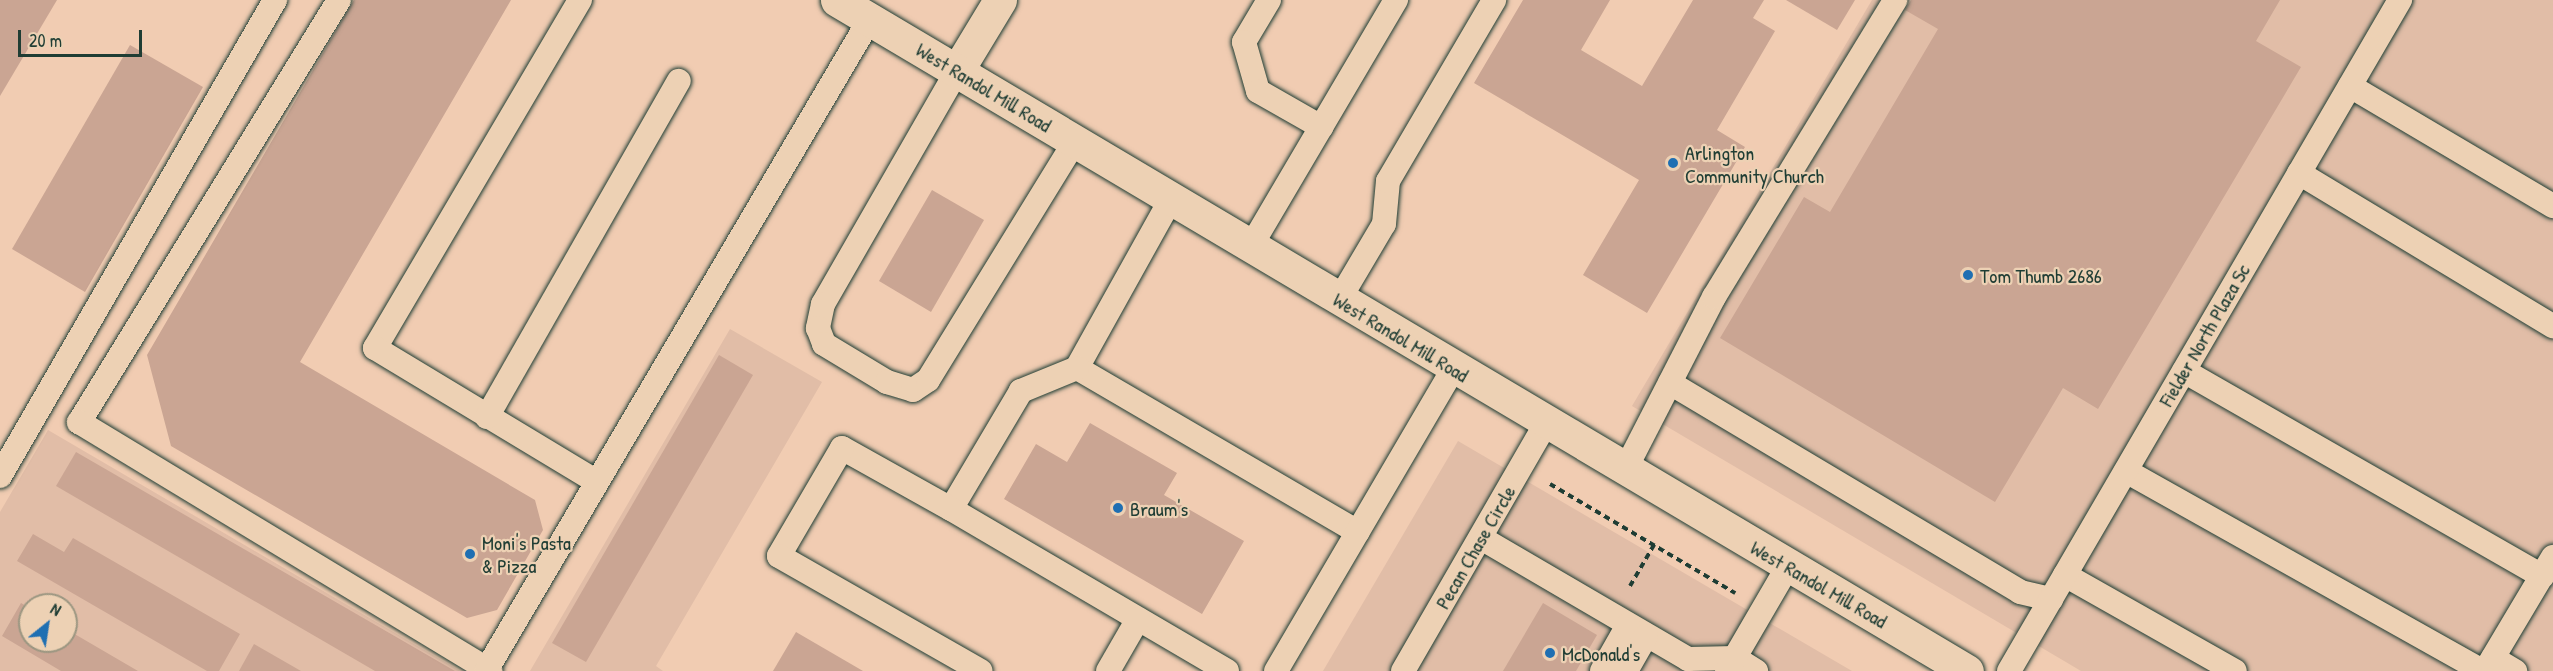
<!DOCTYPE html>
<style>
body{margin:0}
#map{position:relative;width:2553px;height:671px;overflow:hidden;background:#f1ccb2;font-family:"Patrick Hand",sans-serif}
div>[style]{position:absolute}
.built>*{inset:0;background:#e1bda7}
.building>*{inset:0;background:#caa593}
.path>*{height:4px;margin-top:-2px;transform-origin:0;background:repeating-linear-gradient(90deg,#1f3d34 0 6px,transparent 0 10.5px)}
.roads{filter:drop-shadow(0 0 2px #1f3d34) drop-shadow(0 0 2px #1f3d34)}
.service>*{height:24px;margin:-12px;padding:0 12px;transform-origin:12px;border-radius:12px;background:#edd1b4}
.minor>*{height:33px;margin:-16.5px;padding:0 16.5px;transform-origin:16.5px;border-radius:16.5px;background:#edd1b4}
.secondary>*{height:33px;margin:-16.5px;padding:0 16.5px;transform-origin:16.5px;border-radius:16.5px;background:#edd1b4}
.dots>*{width:16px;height:16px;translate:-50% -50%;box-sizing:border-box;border:3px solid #edd1b4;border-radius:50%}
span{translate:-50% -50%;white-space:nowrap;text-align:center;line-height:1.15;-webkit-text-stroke:4.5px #edd1b4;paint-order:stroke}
.street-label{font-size:20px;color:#1f3d34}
.poi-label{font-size:20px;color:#1f3d34}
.left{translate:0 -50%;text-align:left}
.north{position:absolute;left:18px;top:593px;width:60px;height:60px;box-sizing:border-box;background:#edd1b4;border:2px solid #9b9681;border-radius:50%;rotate:30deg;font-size:16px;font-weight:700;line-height:24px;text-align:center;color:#1f3d34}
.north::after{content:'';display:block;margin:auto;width:21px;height:27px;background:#1f6fb2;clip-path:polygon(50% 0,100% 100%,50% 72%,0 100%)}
.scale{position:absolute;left:18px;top:30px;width:124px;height:27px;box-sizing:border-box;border:3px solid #1f3d34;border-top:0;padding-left:8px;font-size:18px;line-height:21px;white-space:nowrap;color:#1f3d34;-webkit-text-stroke:4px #edd1b4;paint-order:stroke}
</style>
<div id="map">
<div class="built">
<div style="clip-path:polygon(1872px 0,2553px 0,2553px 671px,2081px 671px,1632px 406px)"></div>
<div style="clip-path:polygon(730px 329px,822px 382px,656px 666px,663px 671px,530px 671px)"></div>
<div style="clip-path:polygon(evenodd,48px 430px,460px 671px,0 671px,0 512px,48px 430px,30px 605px,66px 605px,66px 641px,30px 641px,30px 605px)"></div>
<div style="clip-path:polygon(1458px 441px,1852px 671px,1323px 671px)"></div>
</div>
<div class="building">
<div style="clip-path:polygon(0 0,57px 0,0 96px)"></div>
<div style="clip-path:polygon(354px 0,511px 0,300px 362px,535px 500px,543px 530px,497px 610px,467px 618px,171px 446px,147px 355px)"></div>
<div style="clip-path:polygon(1523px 0,1610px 0,1581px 50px,1642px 86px,1693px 0,1764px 0,1753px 18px,1775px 31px,1717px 130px,1745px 147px,1647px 313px,1583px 275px,1639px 180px,1474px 83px)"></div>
<div style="clip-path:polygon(1786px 0,1855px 0,1837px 30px)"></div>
<div style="clip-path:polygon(1911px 0,2280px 0,2256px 41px,2301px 67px,2098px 409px,2063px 388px,1995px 502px,1720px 338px,1804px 197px,1830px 212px,1938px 29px,1905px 10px)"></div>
<div style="clip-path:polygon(130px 45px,203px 87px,85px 292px,12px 249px)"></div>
<div style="clip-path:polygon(932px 190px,984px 220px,931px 312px,879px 281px)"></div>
<div style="clip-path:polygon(719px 355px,753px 375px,586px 662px,552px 643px)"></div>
<div style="clip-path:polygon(1090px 423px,1177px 473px,1164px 495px,1244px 541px,1202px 614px,1004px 499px,1036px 444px,1067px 462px)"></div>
<div style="clip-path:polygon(76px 452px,455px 671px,375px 671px,56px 486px)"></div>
<div style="clip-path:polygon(33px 534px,64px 552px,73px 538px,240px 634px,219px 671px,207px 671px,17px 561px)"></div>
<div style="clip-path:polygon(21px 603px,30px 608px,30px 641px,66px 641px,66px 629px,138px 671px,61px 671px,2px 636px)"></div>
<div style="clip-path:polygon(1543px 603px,1597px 635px,1576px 671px,1503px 671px)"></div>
<div style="clip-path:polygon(796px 632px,863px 671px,773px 671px)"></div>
<div style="clip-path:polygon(254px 644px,301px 671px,239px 671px)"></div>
</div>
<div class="path">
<div style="left:1550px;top:484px;width:215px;rotate:30.5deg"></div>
<div style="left:1630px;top:586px;width:48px;rotate:-59.7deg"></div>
</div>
<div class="roads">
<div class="service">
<div style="left:339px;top:0;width:496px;rotate:121.6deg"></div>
<div style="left:79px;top:422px;width:481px;rotate:31.2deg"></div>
<div style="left:580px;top:0;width:404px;rotate:120.5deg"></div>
<div style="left:375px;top:348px;width:259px;rotate:31.1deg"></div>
<div style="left:1269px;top:0;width:49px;rotate:120.8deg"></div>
<div style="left:1244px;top:42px;width:51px;rotate:74.1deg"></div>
<div style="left:1258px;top:91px;width:73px;rotate:29.7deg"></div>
<div style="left:957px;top:71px;width:269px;rotate:119.9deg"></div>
<div style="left:823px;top:304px;width:25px;rotate:102deg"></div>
<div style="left:818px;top:328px;width:17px;rotate:69deg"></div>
<div style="left:824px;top:344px;width:74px;rotate:31.1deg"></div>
<div style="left:887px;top:382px;width:27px;rotate:17deg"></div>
<div style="left:913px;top:390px;width:18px;rotate:-34deg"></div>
<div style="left:928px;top:380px;width:281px;rotate:-58.4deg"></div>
<div style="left:2350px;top:86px;width:236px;rotate:30.6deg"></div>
<div style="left:2299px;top:173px;width:297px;rotate:31.1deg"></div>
<div style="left:1171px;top:199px;width:193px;rotate:119.1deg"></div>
<div style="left:1077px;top:368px;width:325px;rotate:30.3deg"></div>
<div style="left:1251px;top:246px;width:286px;rotate:-59.5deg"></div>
<div style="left:1339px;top:300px;width:88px;rotate:-59.4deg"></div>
<div style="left:1384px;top:224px;width:43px;rotate:-84.7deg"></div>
<div style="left:1388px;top:181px;width:210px;rotate:-59.6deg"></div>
<div style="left:1077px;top:368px;width:61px;rotate:157.7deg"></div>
<div style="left:1021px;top:391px;width:137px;rotate:120.7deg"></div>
<div style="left:951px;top:509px;width:320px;rotate:30.4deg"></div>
<div style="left:2184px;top:371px;width:413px;rotate:29.8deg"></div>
<div style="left:1670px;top:383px;width:408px;rotate:30.8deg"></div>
<div style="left:2020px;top:592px;width:32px;rotate:13deg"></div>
<div style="left:487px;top:417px;width:387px;rotate:-60.3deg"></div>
<div style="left:1625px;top:470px;width:195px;rotate:-62.8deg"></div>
<div style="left:1714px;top:297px;width:348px;rotate:-58.6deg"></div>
<div style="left:2126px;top:471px;width:409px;rotate:29.3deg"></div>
<div style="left:0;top:476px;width:550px;rotate:-59.98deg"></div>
<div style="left:951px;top:509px;width:125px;rotate:-150.8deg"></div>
<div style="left:842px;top:448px;width:125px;rotate:120.3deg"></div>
<div style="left:779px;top:556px;width:232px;rotate:29.7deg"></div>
<div style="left:1481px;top:538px;width:240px;rotate:30.3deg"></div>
<div style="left:1688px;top:659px;width:47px;rotate:-1.2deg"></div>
<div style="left:1735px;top:658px;width:25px;rotate:32deg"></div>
<div style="left:2065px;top:575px;width:195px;rotate:29.5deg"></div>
<div style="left:2493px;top:658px;width:26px;rotate:31deg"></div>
<div style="left:487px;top:669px;width:754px;rotate:-59.49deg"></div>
<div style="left:1108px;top:671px;width:60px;rotate:-60deg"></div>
<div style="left:1276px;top:671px;width:351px;rotate:-59.6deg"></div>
<div style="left:1403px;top:671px;width:286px;rotate:-60deg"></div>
<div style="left:1602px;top:671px;width:53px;rotate:-60.5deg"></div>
<div style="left:1626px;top:671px;width:40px;rotate:-60.3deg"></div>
<div style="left:1727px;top:671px;width:121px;rotate:-59.8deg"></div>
<div style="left:2009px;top:671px;width:777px;rotate:-59.77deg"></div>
<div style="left:2485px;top:671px;width:133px;rotate:-59.2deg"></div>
</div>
<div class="minor">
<div style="left:957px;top:71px;width:83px;rotate:-58.8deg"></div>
</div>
<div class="secondary">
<div style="left:837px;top:0;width:1314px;rotate:30.7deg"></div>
</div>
</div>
<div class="dots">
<div style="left:1673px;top:163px;background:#1f6fb2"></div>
<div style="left:1968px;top:275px;background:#1f6fb2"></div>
<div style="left:1118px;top:508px;background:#1f6fb2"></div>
<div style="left:470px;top:554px;background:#1f6fb2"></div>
<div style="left:1550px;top:653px;background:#1f6fb2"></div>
</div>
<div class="street-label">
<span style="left:984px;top:87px;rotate:31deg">West Randol Mill Road</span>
<span style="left:2204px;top:335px;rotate:-60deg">Fielder North Plaza Sc</span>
<span style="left:1401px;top:337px;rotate:31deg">West Randol Mill Road</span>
<span style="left:1475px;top:547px;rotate:-60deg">Pecan Chase Circle</span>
<span style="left:1819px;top:584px;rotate:30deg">West Randol Mill Road</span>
</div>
<div class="poi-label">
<span class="left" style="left:1685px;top:164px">Arlington<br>Community Church</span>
<span class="left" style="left:1980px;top:275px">Tom Thumb 2686</span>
<span class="left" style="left:1130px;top:508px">Braum's</span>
<span class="left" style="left:482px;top:554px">Moni's Pasta<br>&amp; Pizza</span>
<span class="left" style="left:1562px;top:653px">McDonald's</span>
</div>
<div class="north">N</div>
<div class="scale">20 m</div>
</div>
